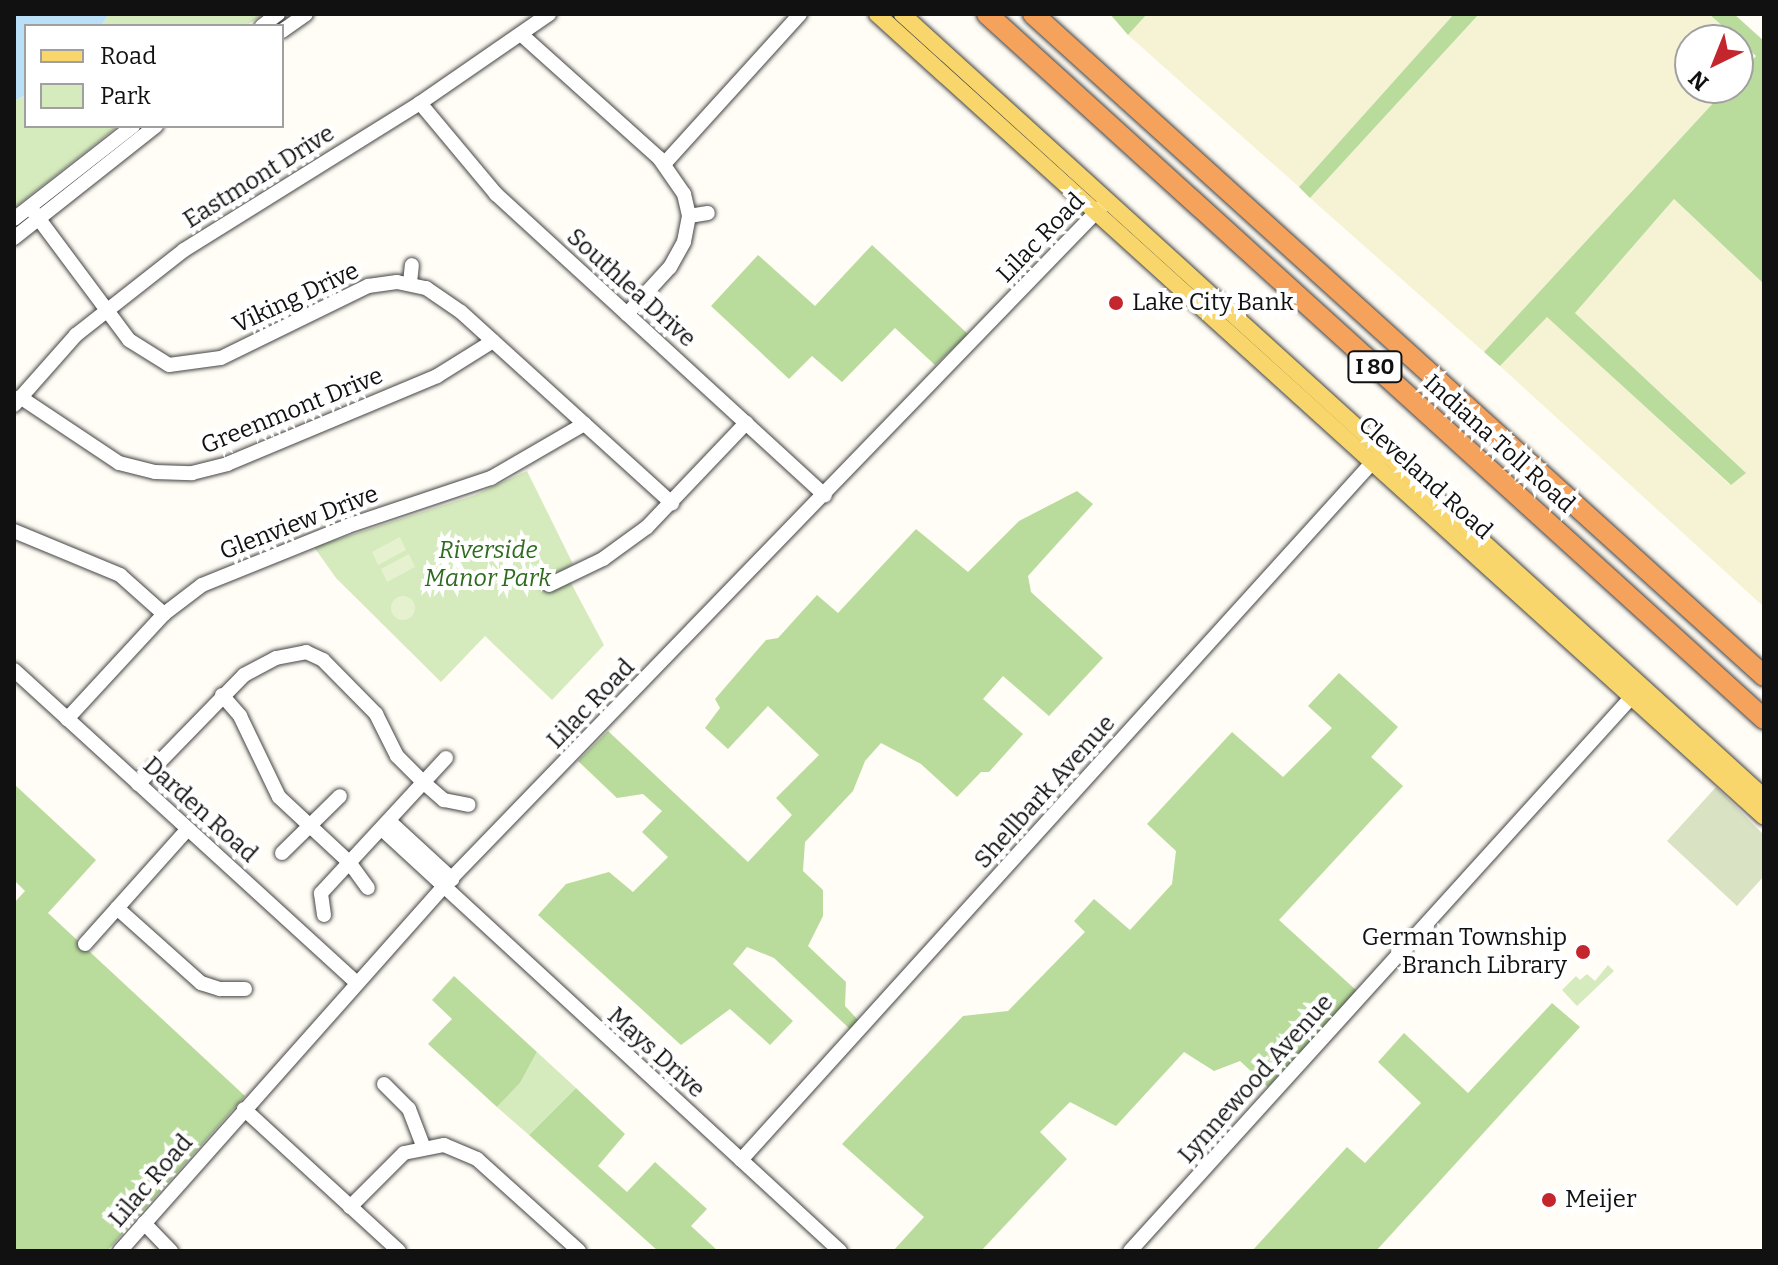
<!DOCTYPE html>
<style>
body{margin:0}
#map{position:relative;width:1778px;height:1265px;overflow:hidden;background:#fffdf5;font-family:Bitter,serif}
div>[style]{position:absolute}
.farmland>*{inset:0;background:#f6f3d4}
.green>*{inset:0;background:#d5ebbd}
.forest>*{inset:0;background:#b9dc9c}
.cemetery>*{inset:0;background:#d9e3c4}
.pitch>*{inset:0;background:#e6f2cf}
.round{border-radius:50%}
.water>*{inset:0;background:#b9e0f7}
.roads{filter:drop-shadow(0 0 2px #444) drop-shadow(0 0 2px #444)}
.minor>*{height:14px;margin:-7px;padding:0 7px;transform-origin:7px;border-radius:7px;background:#fff}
.major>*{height:16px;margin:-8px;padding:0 8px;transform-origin:8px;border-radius:8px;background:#f9d66b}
.highway>*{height:20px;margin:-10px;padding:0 10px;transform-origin:10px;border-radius:10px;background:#f5a25d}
.dots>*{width:22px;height:22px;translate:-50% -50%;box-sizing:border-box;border:4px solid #fff;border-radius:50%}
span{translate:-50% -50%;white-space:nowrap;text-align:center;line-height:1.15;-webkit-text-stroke:8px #fff;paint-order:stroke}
.shield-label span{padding:2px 6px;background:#fff;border:2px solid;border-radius:6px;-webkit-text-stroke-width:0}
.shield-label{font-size:22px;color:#111;font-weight:700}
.street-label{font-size:24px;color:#111}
.poi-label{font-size:24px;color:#111}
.left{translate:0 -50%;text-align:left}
.right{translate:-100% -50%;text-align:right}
.park-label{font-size:24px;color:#2f6b1f;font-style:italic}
.frame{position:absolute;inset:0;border:16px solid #111;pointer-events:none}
.legend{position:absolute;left:24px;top:24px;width:260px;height:104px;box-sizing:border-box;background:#fff;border:2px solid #a0a0a0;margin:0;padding:10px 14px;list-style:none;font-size:24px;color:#111}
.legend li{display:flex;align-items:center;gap:16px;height:40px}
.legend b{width:40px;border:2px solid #a0a0a0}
.north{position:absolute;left:1674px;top:24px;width:80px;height:80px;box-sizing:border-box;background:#fff;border:2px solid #a0a0a0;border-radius:50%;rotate:223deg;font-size:22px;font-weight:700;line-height:32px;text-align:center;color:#111}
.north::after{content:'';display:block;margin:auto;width:28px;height:36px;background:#c4262e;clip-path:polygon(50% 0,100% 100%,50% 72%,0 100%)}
</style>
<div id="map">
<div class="farmland">
<div style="clip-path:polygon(1147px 14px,1454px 14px,1299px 187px,1128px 35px)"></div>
<div style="clip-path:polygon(1479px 14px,1709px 14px,1738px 40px,1690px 40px,1690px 88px,1727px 88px,1484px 352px,1310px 198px)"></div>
<div style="clip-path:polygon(1674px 199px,1764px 284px,1764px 607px,1500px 366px,1547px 316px,1730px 485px,1745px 473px,1575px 313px)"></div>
</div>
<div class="green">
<div style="clip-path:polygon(109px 14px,263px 14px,246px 26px,101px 26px)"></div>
<div style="clip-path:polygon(26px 95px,26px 126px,118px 126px,14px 208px,14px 101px)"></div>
<div style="clip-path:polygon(527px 471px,573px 564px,564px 570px,604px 645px,552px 700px,485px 636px,441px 682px,336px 578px,314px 547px,475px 495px)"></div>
<div style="clip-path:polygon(1608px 965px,1614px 971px,1577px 1006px,1562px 990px,1576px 976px,1580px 980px,1587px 974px,1595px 981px)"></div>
<div style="clip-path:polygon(537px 1052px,576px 1088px,529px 1135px,497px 1107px,520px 1083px)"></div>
</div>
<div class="forest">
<div style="clip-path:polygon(1110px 14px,1147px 14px,1128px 35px)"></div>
<div style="clip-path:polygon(1454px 14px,1479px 14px,1310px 198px,1299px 187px)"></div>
<div style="clip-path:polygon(1709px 14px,1734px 14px,1764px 41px,1764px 284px,1674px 199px,1575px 313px,1746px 473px,1731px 485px,1547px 317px,1500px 366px,1484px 352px,1727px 88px,1738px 88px,1738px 76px,1756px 56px)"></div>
<div style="clip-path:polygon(872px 245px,968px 334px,935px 365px,895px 328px,842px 382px,812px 356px,789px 379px,711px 306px,758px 255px,815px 306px)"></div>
<div style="clip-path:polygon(1077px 491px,1093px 504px,1028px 576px,1031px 592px,1103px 658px,1049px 716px,1003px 676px,983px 699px,1023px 734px,989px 772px,981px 772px,957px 797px,921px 764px,881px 743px,865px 761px,853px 791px,805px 842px,803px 871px,823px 890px,823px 916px,808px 946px,846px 982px,845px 1006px,859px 1021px,851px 1030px,774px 958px,747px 947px,733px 964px,793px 1021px,770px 1045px,730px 1009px,681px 1045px,538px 915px,566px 884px,609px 872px,633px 892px,668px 857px,642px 832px,662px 811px,643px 794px,617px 798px,578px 761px,608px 731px,748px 862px,792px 815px,776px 798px,819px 755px,768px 706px,728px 749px,705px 728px,720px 708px,715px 699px,766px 640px,778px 638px,817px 595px,838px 613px,916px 529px,968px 572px,1019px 521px)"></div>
<div style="clip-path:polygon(1339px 673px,1398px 727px,1371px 757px,1403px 786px,1279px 920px,1357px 991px,1268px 1087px,1240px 1061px,1214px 1071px,1184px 1052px,1116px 1126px,1070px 1102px,1040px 1132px,1067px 1159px,981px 1251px,893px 1251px,924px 1217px,842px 1144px,963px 1016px,1008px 1011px,1085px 932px,1074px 921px,1094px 899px,1130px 930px,1172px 884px,1176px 851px,1147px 824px,1232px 732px,1283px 777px,1332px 728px,1308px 706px)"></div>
<div style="clip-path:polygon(14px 784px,96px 860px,48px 913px,245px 1096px,107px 1251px,14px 1251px,14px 903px,25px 891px,14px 880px)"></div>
<div style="clip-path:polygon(454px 976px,537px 1052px,520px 1083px,497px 1107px,428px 1044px,452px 1019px,432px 1000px)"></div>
<div style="clip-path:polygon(1552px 1003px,1580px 1027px,1376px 1251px,1252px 1251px,1347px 1147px,1365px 1163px,1421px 1103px,1378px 1062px,1404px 1033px,1468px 1093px)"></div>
<div style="clip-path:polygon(576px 1088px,625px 1134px,598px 1166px,627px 1192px,655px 1162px,707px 1209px,691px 1226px,718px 1251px,658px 1251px,529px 1135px)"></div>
</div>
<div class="cemetery">
<div style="clip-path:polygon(1716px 787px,1764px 835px,1764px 876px,1737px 906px,1667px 841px)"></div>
</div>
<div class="pitch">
<div style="clip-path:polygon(400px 537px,406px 550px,378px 565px,372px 552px)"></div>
<div style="clip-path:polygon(409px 554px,415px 567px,387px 582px,381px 569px)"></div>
<div class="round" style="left:391px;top:596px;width:24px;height:24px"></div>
</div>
<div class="water">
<div style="clip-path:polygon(14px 14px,109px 14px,101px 26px,26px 26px,26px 95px,14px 101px)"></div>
</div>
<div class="roads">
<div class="minor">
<div style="left:262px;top:26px;width:20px;rotate:-37deg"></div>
<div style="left:282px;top:31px;width:29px;rotate:-35deg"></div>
<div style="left:523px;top:36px;width:183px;rotate:41.9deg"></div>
<div style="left:659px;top:158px;width:44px;rotate:55.2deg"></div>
<div style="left:684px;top:194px;width:23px;rotate:77deg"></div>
<div style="left:689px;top:216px;width:26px;rotate:101deg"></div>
<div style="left:684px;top:242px;width:29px;rotate:119deg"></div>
<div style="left:670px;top:267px;width:64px;rotate:132.5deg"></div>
<div style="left:420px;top:103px;width:119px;rotate:50.1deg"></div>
<div style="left:496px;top:194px;width:446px;rotate:42.5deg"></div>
<div style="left:665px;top:163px;width:201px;rotate:-47.8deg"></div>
<div style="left:30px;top:207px;width:166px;rotate:53.3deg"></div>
<div style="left:129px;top:340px;width:47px;rotate:32deg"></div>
<div style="left:169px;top:365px;width:52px;rotate:-7.7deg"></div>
<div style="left:221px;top:358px;width:164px;rotate:-26.1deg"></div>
<div style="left:368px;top:286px;width:29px;rotate:-8deg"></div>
<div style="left:397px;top:282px;width:30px;rotate:12deg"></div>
<div style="left:426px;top:288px;width:42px;rotate:34.4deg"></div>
<div style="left:461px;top:312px;width:285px;rotate:42.2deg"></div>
<div style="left:689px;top:216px;width:19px;rotate:-9deg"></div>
<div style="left:14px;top:219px;width:151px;rotate:-38deg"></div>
<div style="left:14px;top:238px;width:181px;rotate:-38.3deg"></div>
<div style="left:410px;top:283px;width:18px;rotate:-84deg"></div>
<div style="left:20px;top:397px;width:119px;rotate:33.7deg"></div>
<div style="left:119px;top:463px;width:37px;rotate:14deg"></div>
<div style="left:155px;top:472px;width:37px;rotate:2deg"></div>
<div style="left:192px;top:473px;width:36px;rotate:-14deg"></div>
<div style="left:227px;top:464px;width:228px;rotate:-22.7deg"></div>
<div style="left:437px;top:376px;width:66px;rotate:-32deg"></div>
<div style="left:14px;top:405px;width:94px;rotate:-48.5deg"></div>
<div style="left:76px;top:335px;width:137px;rotate:-38.2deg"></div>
<div style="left:184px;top:250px;width:278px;rotate:-31.9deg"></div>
<div style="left:420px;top:103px;width:157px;rotate:-34.6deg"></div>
<div style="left:14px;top:531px;width:115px;rotate:22.5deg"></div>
<div style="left:120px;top:575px;width:59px;rotate:41.6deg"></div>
<div style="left:549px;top:585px;width:60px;rotate:-25.7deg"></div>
<div style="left:603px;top:559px;width:54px;rotate:-36deg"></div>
<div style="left:647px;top:527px;width:144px;rotate:-46.4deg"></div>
<div style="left:14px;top:670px;width:463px;rotate:42.4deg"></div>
<div style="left:222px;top:695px;width:28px;rotate:49deg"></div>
<div style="left:240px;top:716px;width:90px;rotate:64.3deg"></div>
<div style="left:279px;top:797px;width:96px;rotate:42.9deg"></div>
<div style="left:349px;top:862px;width:32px;rotate:54deg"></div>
<div style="left:67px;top:719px;width:143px;rotate:-47.3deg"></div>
<div style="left:164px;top:614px;width:48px;rotate:-37.3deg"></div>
<div style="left:202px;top:585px;width:157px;rotate:-22deg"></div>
<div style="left:348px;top:526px;width:151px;rotate:-18.6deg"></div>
<div style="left:491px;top:478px;width:108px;rotate:-30.1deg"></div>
<div style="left:138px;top:784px;width:152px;rotate:-45.8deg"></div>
<div style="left:244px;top:675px;width:36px;rotate:-28deg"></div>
<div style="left:276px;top:658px;width:31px;rotate:-11deg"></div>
<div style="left:306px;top:652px;width:19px;rotate:25deg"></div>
<div style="left:323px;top:660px;width:76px;rotate:45.5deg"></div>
<div style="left:376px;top:714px;width:47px;rotate:63.4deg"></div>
<div style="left:397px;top:756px;width:37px;rotate:45deg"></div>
<div style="left:423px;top:782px;width:28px;rotate:41deg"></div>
<div style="left:444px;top:800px;width:25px;rotate:11deg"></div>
<div style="left:389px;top:821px;width:86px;rotate:42.6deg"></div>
<div style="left:382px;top:829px;width:623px;rotate:42.66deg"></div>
<div style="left:282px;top:853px;width:81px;rotate:-44.5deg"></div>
<div style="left:117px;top:908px;width:113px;rotate:41.8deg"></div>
<div style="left:201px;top:983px;width:20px;rotate:18deg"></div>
<div style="left:220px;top:989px;width:25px"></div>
<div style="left:324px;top:915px;width:22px;rotate:-98deg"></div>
<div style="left:321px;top:893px;width:184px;rotate:-47.2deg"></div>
<div style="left:85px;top:944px;width:154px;rotate:-48.2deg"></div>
<div style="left:384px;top:1084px;width:35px;rotate:45deg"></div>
<div style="left:409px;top:1109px;width:39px;rotate:69deg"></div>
<div style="left:244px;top:1109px;width:210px;rotate:42.5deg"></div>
<div style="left:741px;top:1160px;width:951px;rotate:-47.86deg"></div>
<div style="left:350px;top:1207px;width:76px;rotate:-45deg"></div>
<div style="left:404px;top:1153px;width:41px;rotate:-11.3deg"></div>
<div style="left:444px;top:1145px;width:36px;rotate:23deg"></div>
<div style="left:477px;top:1159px;width:137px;rotate:42deg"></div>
<div style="left:144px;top:1223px;width:39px;rotate:46deg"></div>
<div style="left:120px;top:1251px;width:485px;rotate:-48.4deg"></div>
<div style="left:442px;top:888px;width:950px;rotate:-45.94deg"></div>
<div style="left:1130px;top:1251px;width:755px;rotate:-47.84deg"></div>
</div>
<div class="major">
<div style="left:877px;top:14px;width:1196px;rotate:42.15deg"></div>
<div style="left:902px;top:14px;width:1165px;rotate:42.25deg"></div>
</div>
<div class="highway">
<div style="left:987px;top:14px;width:1049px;rotate:42.22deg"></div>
<div style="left:1033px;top:14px;width:986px;rotate:42.16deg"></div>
</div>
</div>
<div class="dots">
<div style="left:1116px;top:303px;background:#c4262e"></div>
<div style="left:1583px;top:952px;background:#c4262e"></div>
<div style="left:1549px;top:1200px;background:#c4262e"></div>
</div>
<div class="shield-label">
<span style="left:1375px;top:367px">I 80</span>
</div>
<div class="street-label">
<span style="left:259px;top:177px;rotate:-32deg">Eastmont Drive</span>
<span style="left:1041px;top:238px;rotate:-46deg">Lilac Road</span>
<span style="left:631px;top:288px;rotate:42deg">Southlea Drive</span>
<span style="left:296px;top:298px;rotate:-25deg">Viking Drive</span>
<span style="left:292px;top:411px;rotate:-22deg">Greenmont Drive</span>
<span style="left:1499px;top:444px;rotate:42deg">Indiana Toll Road</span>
<span style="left:1425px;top:478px;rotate:42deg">Cleveland Road</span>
<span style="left:299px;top:523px;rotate:-21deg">Glenview Drive</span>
<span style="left:591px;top:704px;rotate:-46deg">Lilac Road</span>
<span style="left:1045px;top:792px;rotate:-48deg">Shellbark Avenue</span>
<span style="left:200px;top:810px;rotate:42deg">Darden Road</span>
<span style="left:656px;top:1053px;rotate:42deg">Mays Drive</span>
<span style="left:1256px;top:1079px;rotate:-48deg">Lynnewood Avenue</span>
<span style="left:151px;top:1181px;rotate:-49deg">Lilac Road</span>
</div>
<div class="poi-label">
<span class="left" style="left:1132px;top:303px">Lake City Bank</span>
<span class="right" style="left:1567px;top:952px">German Township<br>Branch Library</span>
<span class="left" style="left:1565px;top:1200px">Meijer</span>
</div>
<div class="park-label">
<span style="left:488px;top:565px">Riverside<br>Manor Park</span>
</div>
<div class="frame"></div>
<ul class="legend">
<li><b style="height:10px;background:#f9d66b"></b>Road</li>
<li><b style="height:22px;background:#d5ebbd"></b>Park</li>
</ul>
<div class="north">N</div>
</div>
